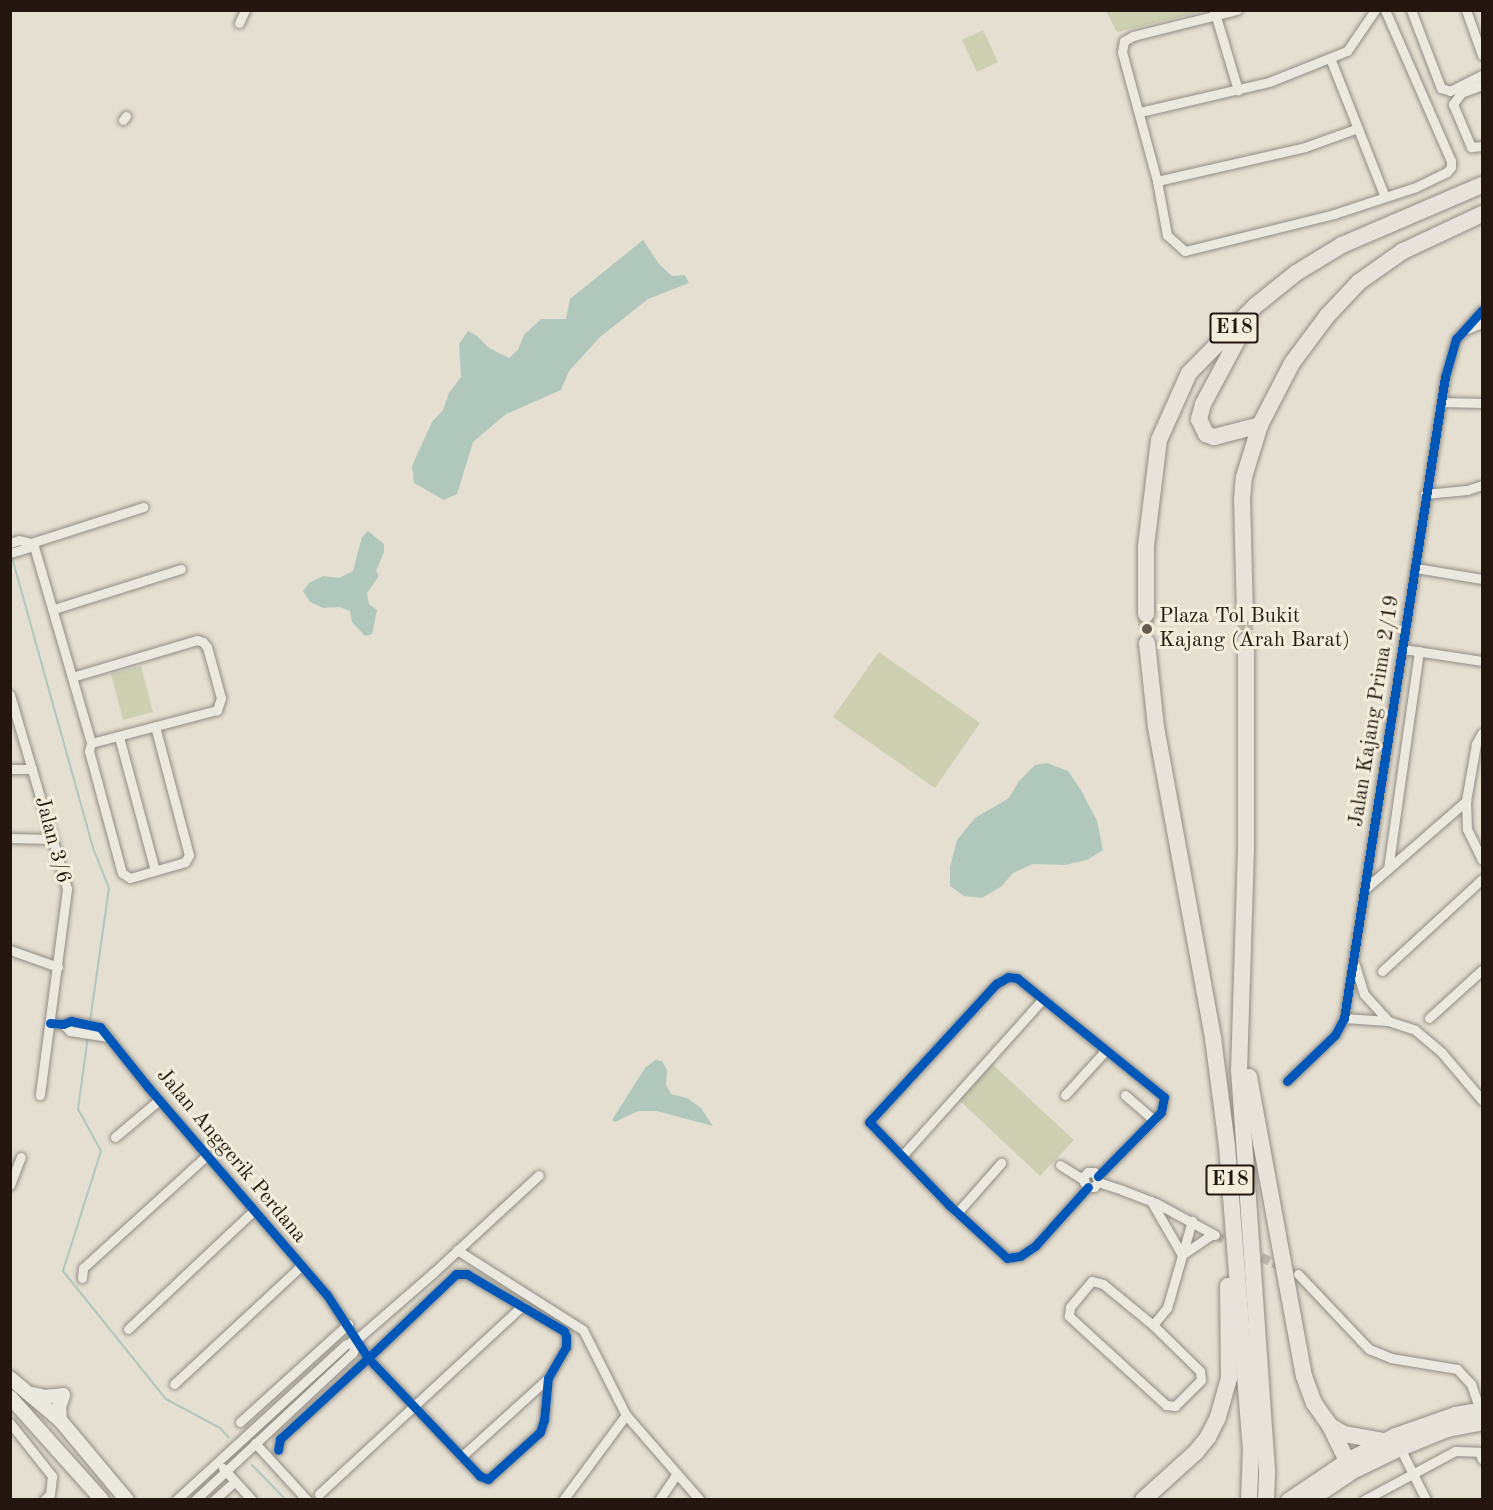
<!DOCTYPE html>
<style>
body{margin:0}
#map{position:relative;width:1493px;height:1510px;overflow:hidden;background:#e4dfd1;font-family:"Old Standard TT",serif}
div>[style]{position:absolute}
.green>*{inset:0;background:#ccd0b0}
.water>*{inset:0;background:#b0c8bc}
.stream>*{height:2px;margin:-1px;padding:0 1px;transform-origin:1px;border-radius:1px;background:#b0c8bc}
.street-tunnel>*{height:9px;margin-top:-4.5px;transform-origin:0;background:repeating-linear-gradient(90deg,#bdb7aa 0 9px,transparent 0 13.5px)}
.highway-tunnel>*{height:16px;margin-top:-8px;transform-origin:0;background:repeating-linear-gradient(90deg,#bdb7aa 0 16px,transparent 0 24px)}
.roads{filter:drop-shadow(0 0 2px #918c84) drop-shadow(0 0 2px #918c84)}
.street>*{height:9px;margin:-4.5px;padding:0 4.5px;transform-origin:4.5px;border-radius:4.5px;background:#ebe8e0}
.secondary>*{height:14px;margin:-7px;padding:0 7px;transform-origin:7px;border-radius:7px;background:#ebe8e0}
.primary>*{height:15px;margin:-7.5px;padding:0 7.5px;transform-origin:7.5px;border-radius:7.5px;background:#e7e3db}
.highway>*{height:16px;margin:-8px;padding:0 8px;transform-origin:8px;border-radius:8px;background:#e7e3db}
.cycleway>*{height:9px;margin:-4.5px;padding:0 4.5px;transform-origin:4.5px;border-radius:4.5px;background:#0057b8}
.dots>*{width:16px;height:16px;translate:-50% -50%;box-sizing:border-box;border:3px solid #f3eddc;border-radius:50%}
span{translate:-50% -50%;white-space:nowrap;text-align:center;line-height:1.15;-webkit-text-stroke:6px #f3eddc;paint-order:stroke}
.shield-label span{padding:2px 4px;background:#f3eddc;border:2px solid;border-radius:4px;-webkit-text-stroke-width:0}
.shield-label{font-size:20px;color:#23160e;font-weight:700}
.poi-label{font-size:21px;color:#23160e}
.left{translate:0 -50%;text-align:left}
.street-label{font-size:21px;color:#23160e}
.frame{position:absolute;inset:0;border:12px solid #23160e;pointer-events:none}
</style>
<div id="map">
<div class="green">
<div style="clip-path:polygon(1106px 11px,1205px 11px,1117px 32px)"></div>
<div style="clip-path:polygon(983px 30px,998px 62px,977px 72px,962px 40px)"></div>
<div style="clip-path:polygon(879px 652px,980px 723px,935px 788px,833px 717px)"></div>
<div style="clip-path:polygon(141px 666px,153px 712px,123px 720px,111px 674px)"></div>
<div style="clip-path:polygon(992px 1064px,1074px 1140px,1040px 1176px,958px 1099px)"></div>
</div>
<div class="water">
<div style="clip-path:polygon(643px 240px,659px 264px,672px 276px,685px 275px,689px 283px,648px 299px,600px 337px,569px 371px,561px 390px,506px 414px,473px 442px,457px 494px,444px 500px,414px 483px,412px 466px,432px 422px,443px 410px,449px 393px,461px 377px,459px 344px,468px 331px,477px 336px,489px 348px,509px 358px,518px 350px,524px 335px,541px 319px,566px 319px,570px 299px)"></div>
<div style="clip-path:polygon(368px 531px,384px 544px,384px 552px,376px 571px,379px 576px,367px 593px,369px 604px,377px 610px,372px 634px,365px 636px,352px 622px,350px 611px,339px 607px,323px 608px,310px 602px,303px 591px,309px 583px,323px 576px,339px 578px,353px 571px,362px 537px)"></div>
<div style="clip-path:polygon(1047px 763px,1068px 771px,1081px 790px,1097px 821px,1103px 850px,1087px 860px,1065px 865px,1033px 864px,1013px 873px,1002px 886px,982px 898px,964px 896px,950px 886px,950px 867px,957px 840px,975px 818px,1009px 798px,1019px 781px,1035px 765px)"></div>
<div style="clip-path:polygon(655px 1060px,662px 1061px,667px 1070px,666px 1085px,671px 1094px,687px 1098px,701px 1108px,713px 1126px,657px 1111px,638px 1111px,615px 1122px,612px 1120px,645px 1068px)"></div>
</div>
<div class="stream">
<div style="left:11px;top:554px;width:305px;rotate:74.4deg"></div>
<div style="left:93px;top:848px;width:43px;rotate:68.2deg"></div>
<div style="left:109px;top:888px;width:135px;rotate:98.1deg"></div>
<div style="left:88px;top:1036px;width:74px;rotate:97.8deg"></div>
<div style="left:78px;top:1109px;width:48px;rotate:61.3deg"></div>
<div style="left:101px;top:1151px;width:126px;rotate:107.6deg"></div>
<div style="left:63px;top:1271px;width:164px;rotate:51.2deg"></div>
<div style="left:166px;top:1399px;width:61px;rotate:28.2deg"></div>
<div style="left:220px;top:1428px;width:13px;rotate:48deg"></div>
<div style="left:252px;top:1465px;width:49px;rotate:45.8deg"></div>
</div>
<div class="street-tunnel">
<div style="left:1215px;top:1235px;width:23px;rotate:25deg"></div>
<div style="left:1249px;top:1251px;width:40px;rotate:25deg"></div>
</div>
<div class="highway-tunnel">
<div style="left:1146px;top:614px;width:29px;rotate:88deg"></div>
<div style="left:1245px;top:614px;width:27px;rotate:88deg"></div>
</div>
<div class="roads">
<div class="street">
<div style="left:1214px;top:10px;width:84px;rotate:73.3deg"></div>
<div style="left:1237px;top:10px;width:107px;rotate:166deg"></div>
<div style="left:1133px;top:36px;width:10px;rotate:151deg"></div>
<div style="left:1124px;top:41px;width:11px;rotate:100deg"></div>
<div style="left:1122px;top:52px;width:134px;rotate:74.8deg"></div>
<div style="left:1157px;top:181px;width:55px;rotate:79.5deg"></div>
<div style="left:1167px;top:235px;width:24px;rotate:42deg"></div>
<div style="left:1185px;top:251px;width:154px;rotate:-13.9deg"></div>
<div style="left:1334px;top:214px;width:86px;rotate:-18.2deg"></div>
<div style="left:1416px;top:187px;width:34px;rotate:-26deg"></div>
<div style="left:1447px;top:172px;width:6px;rotate:-51deg"></div>
<div style="left:1451px;top:167px;width:6px;rotate:-90deg"></div>
<div style="left:1451px;top:161px;width:165px;rotate:-113.6deg"></div>
<div style="left:1411px;top:10px;width:84px;rotate:69deg"></div>
<div style="left:1441px;top:88px;width:9px;rotate:18deg"></div>
<div style="left:1450px;top:91px;width:36px;rotate:-27deg"></div>
<div style="left:1466px;top:10px;width:48px;rotate:70.4deg"></div>
<div style="left:239px;top:23px;width:14px;rotate:-65deg"></div>
<div style="left:1330px;top:58px;width:149px;rotate:68.4deg"></div>
<div style="left:1482px;top:85px;width:22px;rotate:159deg"></div>
<div style="left:1461px;top:93px;width:14px;rotate:126deg"></div>
<div style="left:1453px;top:104px;width:47px;rotate:67.3deg"></div>
<div style="left:1471px;top:147px;width:11px;rotate:-5deg"></div>
<div style="left:1140px;top:112px;width:132px;rotate:-13.1deg"></div>
<div style="left:1269px;top:82px;width:84px;rotate:-21.7deg"></div>
<div style="left:1347px;top:51px;width:50px;rotate:-55.7deg"></div>
<div style="left:123px;top:120px;width:5px;rotate:-53deg"></div>
<div style="left:1157px;top:181px;width:152px;rotate:-12.9deg"></div>
<div style="left:1305px;top:147px;width:56px;rotate:-19.7deg"></div>
<div style="left:1467px;top:329px;width:16px;rotate:-22deg"></div>
<div style="left:1441px;top:402px;width:41px;rotate:1.4deg"></div>
<div style="left:1425px;top:494px;width:42px;rotate:-5.4deg"></div>
<div style="left:1467px;top:490px;width:16px;rotate:-18deg"></div>
<div style="left:10px;top:543px;width:9px;rotate:-18deg"></div>
<div style="left:19px;top:540px;width:12px;rotate:14deg"></div>
<div style="left:33px;top:543px;width:208px;rotate:73.8deg"></div>
<div style="left:91px;top:743px;width:8px;rotate:104deg"></div>
<div style="left:89px;top:751px;width:126px;rotate:74.9deg"></div>
<div style="left:122px;top:873px;width:9px;rotate:32deg"></div>
<div style="left:130px;top:878px;width:57px;rotate:-16.2deg"></div>
<div style="left:185px;top:862px;width:8px;rotate:-60deg"></div>
<div style="left:189px;top:855px;width:133px;rotate:-104.8deg"></div>
<div style="left:10px;top:553px;width:18px;rotate:-16deg"></div>
<div style="left:27px;top:548px;width:6px;rotate:-51deg"></div>
<div style="left:31px;top:543px;width:118px;rotate:-17.8deg"></div>
<div style="left:1416px;top:568px;width:67px;rotate:9.5deg"></div>
<div style="left:54px;top:609px;width:133px;rotate:-17.5deg"></div>
<div style="left:1403px;top:649px;width:80px;rotate:8.6deg"></div>
<div style="left:72px;top:677px;width:130px;rotate:-16.5deg"></div>
<div style="left:197px;top:640px;width:6px;rotate:18deg"></div>
<div style="left:203px;top:642px;width:6px;rotate:51deg"></div>
<div style="left:207px;top:647px;width:53px;rotate:74.6deg"></div>
<div style="left:221px;top:698px;width:13px;rotate:108deg"></div>
<div style="left:217px;top:710px;width:130px;rotate:165.3deg"></div>
<div style="left:10px;top:695px;width:202px;rotate:73.6deg"></div>
<div style="left:67px;top:889px;width:208px;rotate:97.5deg"></div>
<div style="left:1482px;top:733px;width:13px;rotate:119deg"></div>
<div style="left:1476px;top:744px;width:58px;rotate:100deg"></div>
<div style="left:1466px;top:801px;width:28px;rotate:88deg"></div>
<div style="left:1467px;top:829px;width:34px;rotate:64deg"></div>
<div style="left:119px;top:737px;width:138px;rotate:74.9deg"></div>
<div style="left:10px;top:769px;width:22px"></div>
<div style="left:10px;top:838px;width:42px;rotate:1.4deg"></div>
<div style="left:1388px;top:869px;width:220px;rotate:-81.9deg"></div>
<div style="left:1366px;top:888px;width:133px;rotate:-41deg"></div>
<div style="left:10px;top:950px;width:51px;rotate:19.5deg"></div>
<div style="left:1355px;top:965px;width:30px;rotate:73deg"></div>
<div style="left:1364px;top:994px;width:36px;rotate:48deg"></div>
<div style="left:1382px;top:971px;width:136px;rotate:-42.6deg"></div>
<div style="left:1344px;top:1018px;width:44px;rotate:3.9deg"></div>
<div style="left:1388px;top:1021px;width:28px;rotate:18deg"></div>
<div style="left:1415px;top:1030px;width:35px;rotate:40deg"></div>
<div style="left:1442px;top:1053px;width:62px;rotate:49.6deg"></div>
<div style="left:1429px;top:1018px;width:72px;rotate:-42.2deg"></div>
<div style="left:50px;top:1023px;width:13px;rotate:4deg"></div>
<div style="left:63px;top:1024px;width:9px;rotate:-21deg"></div>
<div style="left:71px;top:1021px;width:30px;rotate:12deg"></div>
<div style="left:100px;top:1027px;width:77px;rotate:51.3deg"></div>
<div style="left:148px;top:1087px;width:274px;rotate:49.3deg"></div>
<div style="left:327px;top:1295px;width:75px;rotate:56.9deg"></div>
<div style="left:368px;top:1358px;width:163px;rotate:46.5deg"></div>
<div style="left:480px;top:1476px;width:9px;rotate:21deg"></div>
<div style="left:488px;top:1479px;width:70px;rotate:-42.1deg"></div>
<div style="left:540px;top:1432px;width:13px;rotate:-72deg"></div>
<div style="left:544px;top:1420px;width:42px;rotate:-84.6deg"></div>
<div style="left:548px;top:1378px;width:36px;rotate:-60deg"></div>
<div style="left:566px;top:1347px;width:11px;rotate:-90deg"></div>
<div style="left:566px;top:1336px;width:5px;rotate:-112deg"></div>
<div style="left:564px;top:1331px;width:113px;rotate:-149.6deg"></div>
<div style="left:467px;top:1274px;width:11px;rotate:180deg"></div>
<div style="left:456px;top:1274px;width:122px;rotate:136.3deg"></div>
<div style="left:368px;top:1358px;width:120px;rotate:137.4deg"></div>
<div style="left:280px;top:1439px;width:11px;rotate:100deg"></div>
<div style="left:63px;top:1024px;width:10px;rotate:45deg"></div>
<div style="left:70px;top:1031px;width:37px;rotate:9deg"></div>
<div style="left:1287px;top:1081px;width:66px;rotate:-43.8deg"></div>
<div style="left:1335px;top:1035px;width:19px;rotate:-62deg"></div>
<div style="left:1344px;top:1018px;width:649px;rotate:-81.05deg"></div>
<div style="left:1445px;top:377px;width:40px;rotate:-74deg"></div>
<div style="left:1456px;top:339px;width:39px;rotate:-48deg"></div>
<div style="left:1065px;top:1095px;width:61px;rotate:-47.7deg"></div>
<div style="left:1125px;top:1095px;width:38px;rotate:41deg"></div>
<div style="left:115px;top:1137px;width:57px;rotate:-40.1deg"></div>
<div style="left:902px;top:1156px;width:211px;rotate:-48.1deg"></div>
<div style="left:1060px;top:1165px;width:28px;rotate:32deg"></div>
<div style="left:1098px;top:1180px;width:9px;rotate:-117deg"></div>
<div style="left:1094px;top:1172px;width:6px;rotate:180deg"></div>
<div style="left:1088px;top:1172px;width:6px;rotate:135deg"></div>
<div style="left:1084px;top:1176px;width:6px;rotate:90deg"></div>
<div style="left:1084px;top:1182px;width:6px;rotate:51deg"></div>
<div style="left:1088px;top:1187px;width:6px"></div>
<div style="left:1094px;top:1187px;width:6px;rotate:-51deg"></div>
<div style="left:1098px;top:1182px;width:25px;rotate:18deg"></div>
<div style="left:1122px;top:1190px;width:36px;rotate:21deg"></div>
<div style="left:1156px;top:1203px;width:67px;rotate:28.5deg"></div>
<div style="left:10px;top:1185px;width:30px;rotate:-69deg"></div>
<div style="left:1088px;top:1187px;width:79px;rotate:131.9deg"></div>
<div style="left:1035px;top:1246px;width:18px;rotate:146deg"></div>
<div style="left:1020px;top:1256px;width:13px;rotate:171deg"></div>
<div style="left:1007px;top:1258px;width:79px;rotate:-137.6deg"></div>
<div style="left:949px;top:1205px;width:115px;rotate:-133.9deg"></div>
<div style="left:869px;top:1122px;width:188px;rotate:-47.4deg"></div>
<div style="left:996px;top:984px;width:14px;rotate:-30deg"></div>
<div style="left:1008px;top:977px;width:9px;rotate:6deg"></div>
<div style="left:1017px;top:978px;width:189px;rotate:39deg"></div>
<div style="left:1164px;top:1097px;width:15px;rotate:101deg"></div>
<div style="left:1161px;top:1112px;width:90px;rotate:134.5deg"></div>
<div style="left:1151px;top:1201px;width:62px;rotate:60.1deg"></div>
<div style="left:957px;top:1213px;width:67px;rotate:-48.7deg"></div>
<div style="left:457px;top:1250px;width:149px;rotate:32.4deg"></div>
<div style="left:583px;top:1330px;width:95px;rotate:63.2deg"></div>
<div style="left:626px;top:1415px;width:113px;rotate:49deg"></div>
<div style="left:1183px;top:1254px;width:36px;rotate:-34deg"></div>
<div style="left:1298px;top:1274px;width:103px;rotate:46.6deg"></div>
<div style="left:1369px;top:1349px;width:24px;rotate:22deg"></div>
<div style="left:1391px;top:1358px;width:67px;rotate:9.5deg"></div>
<div style="left:1457px;top:1369px;width:21px;rotate:47deg"></div>
<div style="left:1471px;top:1384px;width:31px;rotate:71deg"></div>
<div style="left:82px;top:1278px;width:10px;rotate:-84deg"></div>
<div style="left:83px;top:1268px;width:166px;rotate:-42.3deg"></div>
<div style="left:1092px;top:1281px;width:11px;rotate:15deg"></div>
<div style="left:1103px;top:1284px;width:65px;rotate:39.4deg"></div>
<div style="left:1153px;top:1325px;width:66px;rotate:44.4deg"></div>
<div style="left:1200px;top:1371px;width:9px;rotate:84deg"></div>
<div style="left:1201px;top:1380px;width:37px;rotate:135deg"></div>
<div style="left:1175px;top:1406px;width:9px;rotate:-174deg"></div>
<div style="left:1166px;top:1405px;width:132px;rotate:-137.5deg"></div>
<div style="left:1069px;top:1316px;width:9px;rotate:-84deg"></div>
<div style="left:1070px;top:1307px;width:34px;rotate:-50deg"></div>
<div style="left:1153px;top:1325px;width:22px;rotate:-51deg"></div>
<div style="left:1167px;top:1308px;width:91px;rotate:-74deg"></div>
<div style="left:128px;top:1329px;width:172px;rotate:-43.3deg"></div>
<div style="left:174px;top:1384px;width:173px;rotate:-42.9deg"></div>
<div style="left:240px;top:1422px;width:146px;rotate:-42.2deg"></div>
<div style="left:10px;top:1423px;width:68px;rotate:51.6deg"></div>
<div style="left:52px;top:1476px;width:18px;rotate:96deg"></div>
<div style="left:50px;top:1494px;width:8px;rotate:135deg"></div>
<div style="left:255px;top:1443px;width:77px;rotate:47.6deg"></div>
<div style="left:1400px;top:1448px;width:58px;rotate:63.4deg"></div>
<div style="left:461px;top:1457px;width:118px;rotate:-42.2deg"></div>
<div style="left:223px;top:1468px;width:43px;rotate:47.8deg"></div>
<div style="left:319px;top:1494px;width:277px;rotate:-42.8deg"></div>
<div style="left:176px;top:1500px;width:229px;rotate:-42.5deg"></div>
<div style="left:345px;top:1345px;width:13px;rotate:-27deg"></div>
<div style="left:357px;top:1339px;width:101px;rotate:-41deg"></div>
<div style="left:433px;top:1273px;width:144px;rotate:-42.8deg"></div>
<div style="left:195px;top:1500px;width:216px;rotate:-43.1deg"></div>
<div style="left:353px;top:1352px;width:14px;rotate:-73deg"></div>
<div style="left:214px;top:1500px;width:28px;rotate:-42deg"></div>
<div style="left:563px;top:1500px;width:106px;rotate:-53.5deg"></div>
<div style="left:659px;top:1500px;width:32px;rotate:-56deg"></div>
<div style="left:1364px;top:1500px;width:103px;rotate:-28.3deg"></div>
<div style="left:1455px;top:1451px;width:24px;rotate:2deg"></div>
<div style="left:1479px;top:1452px;width:8px;rotate:67deg"></div>
</div>
<div class="secondary">
<div style="left:10px;top:1378px;width:65px;rotate:40deg"></div>
<div style="left:60px;top:1420px;width:104px;rotate:50.1deg"></div>
<div style="left:32px;top:1394px;width:13px;rotate:13deg"></div>
<div style="left:45px;top:1397px;width:18px;rotate:-6deg"></div>
<div style="left:63px;top:1395px;width:13px;rotate:108deg"></div>
<div style="left:59px;top:1407px;width:13px;rotate:86deg"></div>
<div style="left:10px;top:1397px;width:138px;rotate:48.2deg"></div>
</div>
<div class="primary">
<div style="left:1288px;top:1500px;width:71px;rotate:-34.1deg"></div>
<div style="left:1347px;top:1460px;width:54px;rotate:-27.5deg"></div>
<div style="left:1395px;top:1435px;width:64px;rotate:-19.3deg"></div>
<div style="left:1455px;top:1414px;width:27px;rotate:-10deg"></div>
<div style="left:1309px;top:1500px;width:52px;rotate:-34deg"></div>
<div style="left:1352px;top:1471px;width:53px;rotate:-25.6deg"></div>
<div style="left:1400px;top:1448px;width:51px;rotate:-22deg"></div>
<div style="left:1447px;top:1429px;width:36px;rotate:-11deg"></div>
</div>
<div class="highway">
<div style="left:1247px;top:322px;width:93px;rotate:118.2deg"></div>
<div style="left:1203px;top:404px;width:16px;rotate:105deg"></div>
<div style="left:1199px;top:419px;width:17px;rotate:65deg"></div>
<div style="left:1206px;top:434px;width:9px;rotate:21deg"></div>
<div style="left:1214px;top:437px;width:48px;rotate:-14.6deg"></div>
<div style="left:1146px;top:614px;width:68px;rotate:-90deg"></div>
<div style="left:1146px;top:546px;width:107px;rotate:-83deg"></div>
<div style="left:1159px;top:440px;width:73px;rotate:-65.9deg"></div>
<div style="left:1189px;top:373px;width:94px;rotate:-45.4deg"></div>
<div style="left:1255px;top:306px;width:53px;rotate:-38.8deg"></div>
<div style="left:1296px;top:273px;width:54px;rotate:-31.3deg"></div>
<div style="left:1342px;top:245px;width:152px;rotate:-23.2deg"></div>
<div style="left:1245px;top:614px;width:115px;rotate:-91.5deg"></div>
<div style="left:1242px;top:499px;width:22px;rotate:-85deg"></div>
<div style="left:1244px;top:477px;width:54px;rotate:-72.9deg"></div>
<div style="left:1260px;top:425px;width:70px;rotate:-62.7deg"></div>
<div style="left:1292px;top:363px;width:59px;rotate:-53.3deg"></div>
<div style="left:1327px;top:316px;width:47px;rotate:-46.7deg"></div>
<div style="left:1359px;top:282px;width:54px;rotate:-35.2deg"></div>
<div style="left:1403px;top:251px;width:87px;rotate:-25.1deg"></div>
<div style="left:1246px;top:641px;width:208px;rotate:90deg"></div>
<div style="left:1246px;top:849px;width:221px;rotate:91.8deg"></div>
<div style="left:1239px;top:1070px;width:404px;rotate:86deg"></div>
<div style="left:1267px;top:1473px;width:27px;rotate:92deg"></div>
<div style="left:1147px;top:643px;width:84px;rotate:83.9deg"></div>
<div style="left:1156px;top:727px;width:316px;rotate:79.6deg"></div>
<div style="left:1213px;top:1038px;width:109px;rotate:82.6deg"></div>
<div style="left:1227px;top:1146px;width:303px;rotate:85.5deg"></div>
<div style="left:1251px;top:1448px;width:52px;rotate:92.2deg"></div>
<div style="left:1249px;top:1077px;width:304px;rotate:79.6deg"></div>
<div style="left:1304px;top:1376px;width:29px;rotate:70deg"></div>
<div style="left:1314px;top:1403px;width:28px;rotate:55deg"></div>
<div style="left:1330px;top:1426px;width:50px;rotate:63.9deg"></div>
<div style="left:1330px;top:1426px;width:16px;rotate:30deg"></div>
<div style="left:1344px;top:1434px;width:40px;rotate:10deg"></div>
<div style="left:1143px;top:1500px;width:72px;rotate:-42.2deg"></div>
<div style="left:1196px;top:1452px;width:19px;rotate:-51deg"></div>
<div style="left:1208px;top:1437px;width:22px;rotate:-63deg"></div>
<div style="left:1218px;top:1417px;width:41px;rotate:-74.2deg"></div>
<div style="left:1229px;top:1378px;width:92px;rotate:-90.6deg"></div>
</div>
</div>
<div class="cycleway">
<div style="left:50px;top:1023px;width:13px;rotate:4deg"></div>
<div style="left:63px;top:1024px;width:9px;rotate:-21deg"></div>
<div style="left:71px;top:1021px;width:30px;rotate:12deg"></div>
<div style="left:100px;top:1027px;width:77px;rotate:51.3deg"></div>
<div style="left:148px;top:1087px;width:274px;rotate:49.3deg"></div>
<div style="left:327px;top:1295px;width:75px;rotate:56.9deg"></div>
<div style="left:368px;top:1358px;width:163px;rotate:46.5deg"></div>
<div style="left:480px;top:1476px;width:9px;rotate:21deg"></div>
<div style="left:488px;top:1479px;width:70px;rotate:-42.1deg"></div>
<div style="left:540px;top:1432px;width:13px;rotate:-72deg"></div>
<div style="left:544px;top:1420px;width:42px;rotate:-84.6deg"></div>
<div style="left:548px;top:1378px;width:36px;rotate:-60deg"></div>
<div style="left:566px;top:1347px;width:11px;rotate:-90deg"></div>
<div style="left:566px;top:1336px;width:5px;rotate:-112deg"></div>
<div style="left:564px;top:1331px;width:113px;rotate:-149.6deg"></div>
<div style="left:467px;top:1274px;width:11px;rotate:180deg"></div>
<div style="left:456px;top:1274px;width:122px;rotate:136.3deg"></div>
<div style="left:368px;top:1358px;width:120px;rotate:137.4deg"></div>
<div style="left:280px;top:1439px;width:11px;rotate:100deg"></div>
<div style="left:1287px;top:1081px;width:66px;rotate:-43.8deg"></div>
<div style="left:1335px;top:1035px;width:19px;rotate:-62deg"></div>
<div style="left:1344px;top:1018px;width:649px;rotate:-81.05deg"></div>
<div style="left:1445px;top:377px;width:40px;rotate:-74deg"></div>
<div style="left:1456px;top:339px;width:39px;rotate:-48deg"></div>
<div style="left:1088px;top:1187px;width:79px;rotate:131.9deg"></div>
<div style="left:1035px;top:1246px;width:18px;rotate:146deg"></div>
<div style="left:1020px;top:1256px;width:13px;rotate:171deg"></div>
<div style="left:1007px;top:1258px;width:79px;rotate:-137.6deg"></div>
<div style="left:949px;top:1205px;width:115px;rotate:-133.9deg"></div>
<div style="left:869px;top:1122px;width:188px;rotate:-47.4deg"></div>
<div style="left:996px;top:984px;width:14px;rotate:-30deg"></div>
<div style="left:1008px;top:977px;width:9px;rotate:6deg"></div>
<div style="left:1017px;top:978px;width:189px;rotate:39deg"></div>
<div style="left:1164px;top:1097px;width:15px;rotate:101deg"></div>
<div style="left:1161px;top:1112px;width:90px;rotate:134.5deg"></div>
</div>
<div class="dots">
<div style="left:1147px;top:629px;background:#675c52"></div>
</div>
<div class="shield-label">
<span style="left:1234px;top:328px">E18</span>
<span style="left:1230px;top:1180px">E18</span>
</div>
<div class="poi-label">
<span class="left" style="left:1159px;top:629px">Plaza Tol Bukit<br>Kajang (Arah Barat)</span>
</div>
<div class="street-label">
<span style="left:1375px;top:711px;rotate:-81deg">Jalan Kajang Prima 2/19</span>
<span style="left:52px;top:840px;rotate:75deg">Jalan 3/6</span>
<span style="left:231px;top:1156px;rotate:50deg">Jalan Anggerik Perdana</span>
</div>
<div class="frame"></div>
</div>
